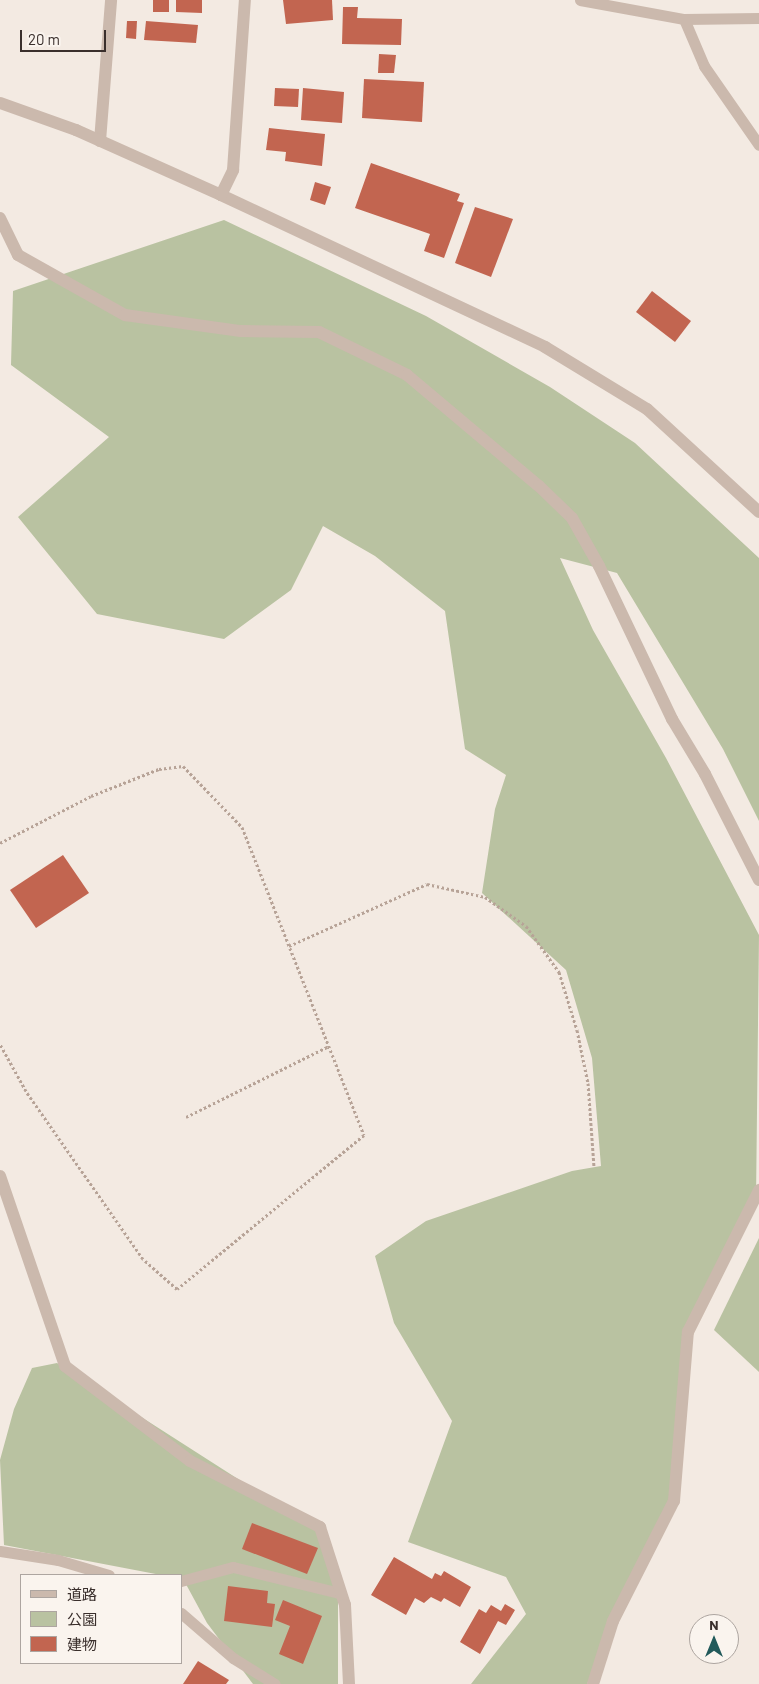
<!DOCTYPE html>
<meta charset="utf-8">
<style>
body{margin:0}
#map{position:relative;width:759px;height:1684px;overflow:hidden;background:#f3eae2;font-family:Barlow,"Noto Sans JP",sans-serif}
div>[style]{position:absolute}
.green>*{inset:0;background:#b9c2a1}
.building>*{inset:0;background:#c26550}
.path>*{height:3px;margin-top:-1.5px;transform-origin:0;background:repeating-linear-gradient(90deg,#b7a397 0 2.5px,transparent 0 5px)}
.service>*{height:11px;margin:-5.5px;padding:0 5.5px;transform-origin:5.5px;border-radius:5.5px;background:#cbb9ad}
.minor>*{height:12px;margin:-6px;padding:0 6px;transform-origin:6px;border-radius:6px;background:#cbb9ad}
.tertiary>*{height:12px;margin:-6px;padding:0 6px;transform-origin:6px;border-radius:6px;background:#cbb9ad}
span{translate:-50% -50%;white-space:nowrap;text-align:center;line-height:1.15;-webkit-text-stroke:4px #faf4ee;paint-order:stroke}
.legend{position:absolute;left:20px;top:1574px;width:162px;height:90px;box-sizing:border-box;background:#faf4ee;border:1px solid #ada5a0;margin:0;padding:6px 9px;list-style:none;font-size:15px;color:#3a2f2c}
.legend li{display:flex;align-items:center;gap:10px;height:25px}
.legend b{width:25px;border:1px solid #ada5a0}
.north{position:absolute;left:689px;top:1614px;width:50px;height:50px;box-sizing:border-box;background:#faf4ee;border:1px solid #ada5a0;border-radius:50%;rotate:0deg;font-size:14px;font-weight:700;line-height:20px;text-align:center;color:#3a2f2c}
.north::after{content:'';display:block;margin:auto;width:18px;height:22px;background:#225a5b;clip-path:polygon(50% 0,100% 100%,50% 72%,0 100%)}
.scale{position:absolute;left:20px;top:30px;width:86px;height:22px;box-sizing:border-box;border:2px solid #3a2f2c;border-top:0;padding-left:6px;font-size:15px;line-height:18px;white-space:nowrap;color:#3a2f2c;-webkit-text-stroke:4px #faf4ee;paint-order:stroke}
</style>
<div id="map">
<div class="green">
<div style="clip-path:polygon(224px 220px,426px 316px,550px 387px,635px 443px,759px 558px,759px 821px,723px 749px,617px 573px,560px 558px,593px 630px,666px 758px,759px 935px,756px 1201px,688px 1332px,674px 1501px,587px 1684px,471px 1684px,526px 1614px,506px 1577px,408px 1542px,452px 1421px,394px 1323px,375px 1256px,426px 1221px,572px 1171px,601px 1166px,592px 1058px,566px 970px,482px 893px,495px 809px,506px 775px,465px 749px,445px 611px,375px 556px,323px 526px,291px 590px,224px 639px,97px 614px,18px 517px,109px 437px,11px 365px,13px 291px)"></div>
<div style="clip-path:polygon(759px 1238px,759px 1372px,714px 1330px)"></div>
<div style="clip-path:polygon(57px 1363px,321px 1532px,338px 1597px,338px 1684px,253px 1684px,207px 1623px,181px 1575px,161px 1575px,4px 1545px,0 1460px,14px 1409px,32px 1368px)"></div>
</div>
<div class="building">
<div style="clip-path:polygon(153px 0,169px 0,169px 12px,153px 12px)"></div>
<div style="clip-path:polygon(176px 0,202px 0,202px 13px,176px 12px)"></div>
<div style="clip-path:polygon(283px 0,332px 0,333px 20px,286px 24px)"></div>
<div style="clip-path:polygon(343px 7px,358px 7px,357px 18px,402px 19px,401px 45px,342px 44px)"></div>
<div style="clip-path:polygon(127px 21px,137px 21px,136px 39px,126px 38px)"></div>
<div style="clip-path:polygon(146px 21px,198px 25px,196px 43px,144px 40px)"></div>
<div style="clip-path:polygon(379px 54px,396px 55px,394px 73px,378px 73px)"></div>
<div style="clip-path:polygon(364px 79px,424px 82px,422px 122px,362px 118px)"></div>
<div style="clip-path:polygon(275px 88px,299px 89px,298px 107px,274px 106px)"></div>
<div style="clip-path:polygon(303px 88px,344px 92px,342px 123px,301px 120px)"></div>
<div style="clip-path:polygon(269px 128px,325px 134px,322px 166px,285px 161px,286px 152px,266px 150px)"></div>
<div style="clip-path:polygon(371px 163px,460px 194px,457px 201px,464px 203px,444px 258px,424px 251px,430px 234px,355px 208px)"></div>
<div style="clip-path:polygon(315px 182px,331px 187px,325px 205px,310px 200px)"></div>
<div style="clip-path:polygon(475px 207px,513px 219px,491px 277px,455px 263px)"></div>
<div style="clip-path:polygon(652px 291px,691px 321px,675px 342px,636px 312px)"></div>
<div style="clip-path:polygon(63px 855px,89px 893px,36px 928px,10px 890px)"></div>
<div style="clip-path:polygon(252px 1523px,318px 1548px,307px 1574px,242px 1549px)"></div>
<div style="clip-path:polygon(394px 1557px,432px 1579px,435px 1573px,441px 1576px,444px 1571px,471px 1587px,460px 1607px,444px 1598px,441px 1602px,431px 1597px,424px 1603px,415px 1598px,406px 1615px,371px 1595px)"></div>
<div style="clip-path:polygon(228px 1586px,268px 1591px,267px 1603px,275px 1604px,272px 1627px,224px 1621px)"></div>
<div style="clip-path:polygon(283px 1600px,322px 1616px,303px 1664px,279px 1654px,290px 1626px,275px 1620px)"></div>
<div style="clip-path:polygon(505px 1604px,515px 1610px,506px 1625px,498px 1621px,480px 1654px,460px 1642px,479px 1609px,486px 1613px,491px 1605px,501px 1611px)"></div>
<div style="clip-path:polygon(198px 1661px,229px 1680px,226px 1684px,183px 1684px)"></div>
</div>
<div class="path">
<div style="left:0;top:843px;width:102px;rotate:-27.3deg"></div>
<div style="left:91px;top:796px;width:73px;rotate:-21.7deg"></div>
<div style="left:159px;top:769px;width:24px;rotate:-7deg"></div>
<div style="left:183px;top:766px;width:85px;rotate:46deg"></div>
<div style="left:242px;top:827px;width:331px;rotate:68.4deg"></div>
<div style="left:364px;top:1135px;width:242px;rotate:140.5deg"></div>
<div style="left:177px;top:1289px;width:45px;rotate:-138.6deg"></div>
<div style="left:143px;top:1259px;width:205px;rotate:-124.9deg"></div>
<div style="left:26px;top:1091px;width:54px;rotate:-119deg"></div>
<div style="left:289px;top:946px;width:151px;rotate:-24.2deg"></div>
<div style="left:427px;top:884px;width:59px;rotate:12.6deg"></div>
<div style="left:485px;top:897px;width:50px;rotate:35.3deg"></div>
<div style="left:526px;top:926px;width:57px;rotate:54.3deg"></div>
<div style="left:559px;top:972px;width:61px;rotate:72.8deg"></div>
<div style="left:577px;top:1030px;width:54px;rotate:78.3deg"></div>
<div style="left:588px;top:1083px;width:83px;rotate:85.9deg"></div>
<div style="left:186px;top:1117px;width:160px;rotate:-26.4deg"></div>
</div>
<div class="service">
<div style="left:580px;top:0;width:106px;rotate:10.4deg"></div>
<div style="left:684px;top:19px;width:75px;rotate:-0.8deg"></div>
<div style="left:684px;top:19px;width:51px;rotate:66.9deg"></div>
<div style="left:704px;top:66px;width:96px;rotate:55.2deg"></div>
<div style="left:0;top:1551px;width:59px;rotate:8.8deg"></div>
<div style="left:58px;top:1560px;width:53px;rotate:16.4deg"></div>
<div style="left:181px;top:1581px;width:54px;rotate:-15.1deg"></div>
<div style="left:233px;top:1567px;width:110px;rotate:13.7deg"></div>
<div style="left:181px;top:1613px;width:69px;rotate:40.9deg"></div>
<div style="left:233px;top:1658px;width:49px;rotate:31.8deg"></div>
</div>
<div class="minor">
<div style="left:100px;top:141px;width:141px;rotate:-85.5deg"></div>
<div style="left:0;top:218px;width:41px;rotate:64.1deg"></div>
<div style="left:18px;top:255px;width:123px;rotate:29.3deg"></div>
<div style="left:125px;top:315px;width:117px;rotate:7.9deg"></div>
<div style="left:241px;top:331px;width:78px;rotate:0.7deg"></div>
<div style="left:319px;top:332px;width:98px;rotate:26deg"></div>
<div style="left:407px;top:375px;width:172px;rotate:40.1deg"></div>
<div style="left:539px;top:486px;width:46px;rotate:44.1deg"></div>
<div style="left:572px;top:518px;width:55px;rotate:60.6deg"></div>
<div style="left:599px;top:566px;width:170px;rotate:64.5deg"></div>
<div style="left:672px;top:719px;width:64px;rotate:59deg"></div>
<div style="left:705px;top:774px;width:119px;rotate:63deg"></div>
<div style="left:0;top:1176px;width:201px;rotate:71.1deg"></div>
<div style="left:65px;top:1366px;width:157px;rotate:37.2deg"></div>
<div style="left:190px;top:1461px;width:146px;rotate:26.9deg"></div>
<div style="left:320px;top:1527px;width:82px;rotate:72.2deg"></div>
<div style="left:345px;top:1605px;width:79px;rotate:87.1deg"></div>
<div style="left:593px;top:1684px;width:66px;rotate:-72.4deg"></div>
<div style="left:613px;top:1621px;width:135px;rotate:-63.1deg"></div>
<div style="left:674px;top:1501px;width:170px;rotate:-85.3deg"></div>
<div style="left:688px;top:1332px;width:159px;rotate:-63.4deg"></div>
</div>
<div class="tertiary">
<div style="left:0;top:103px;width:81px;rotate:19.6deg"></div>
<div style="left:76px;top:130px;width:159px;rotate:24.1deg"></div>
<div style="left:221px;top:195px;width:358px;rotate:25.1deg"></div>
<div style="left:545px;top:347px;width:119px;rotate:31.3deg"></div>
<div style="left:647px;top:409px;width:152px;rotate:42.6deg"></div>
<div style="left:221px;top:195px;width:28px;rotate:-64deg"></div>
<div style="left:233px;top:170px;width:170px;rotate:-86deg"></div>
</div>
<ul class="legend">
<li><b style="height:6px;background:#cbb9ad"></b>道路</li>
<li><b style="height:14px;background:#b9c2a1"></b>公園</li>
<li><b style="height:14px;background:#c26550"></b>建物</li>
</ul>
<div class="north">N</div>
<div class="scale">20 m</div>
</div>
